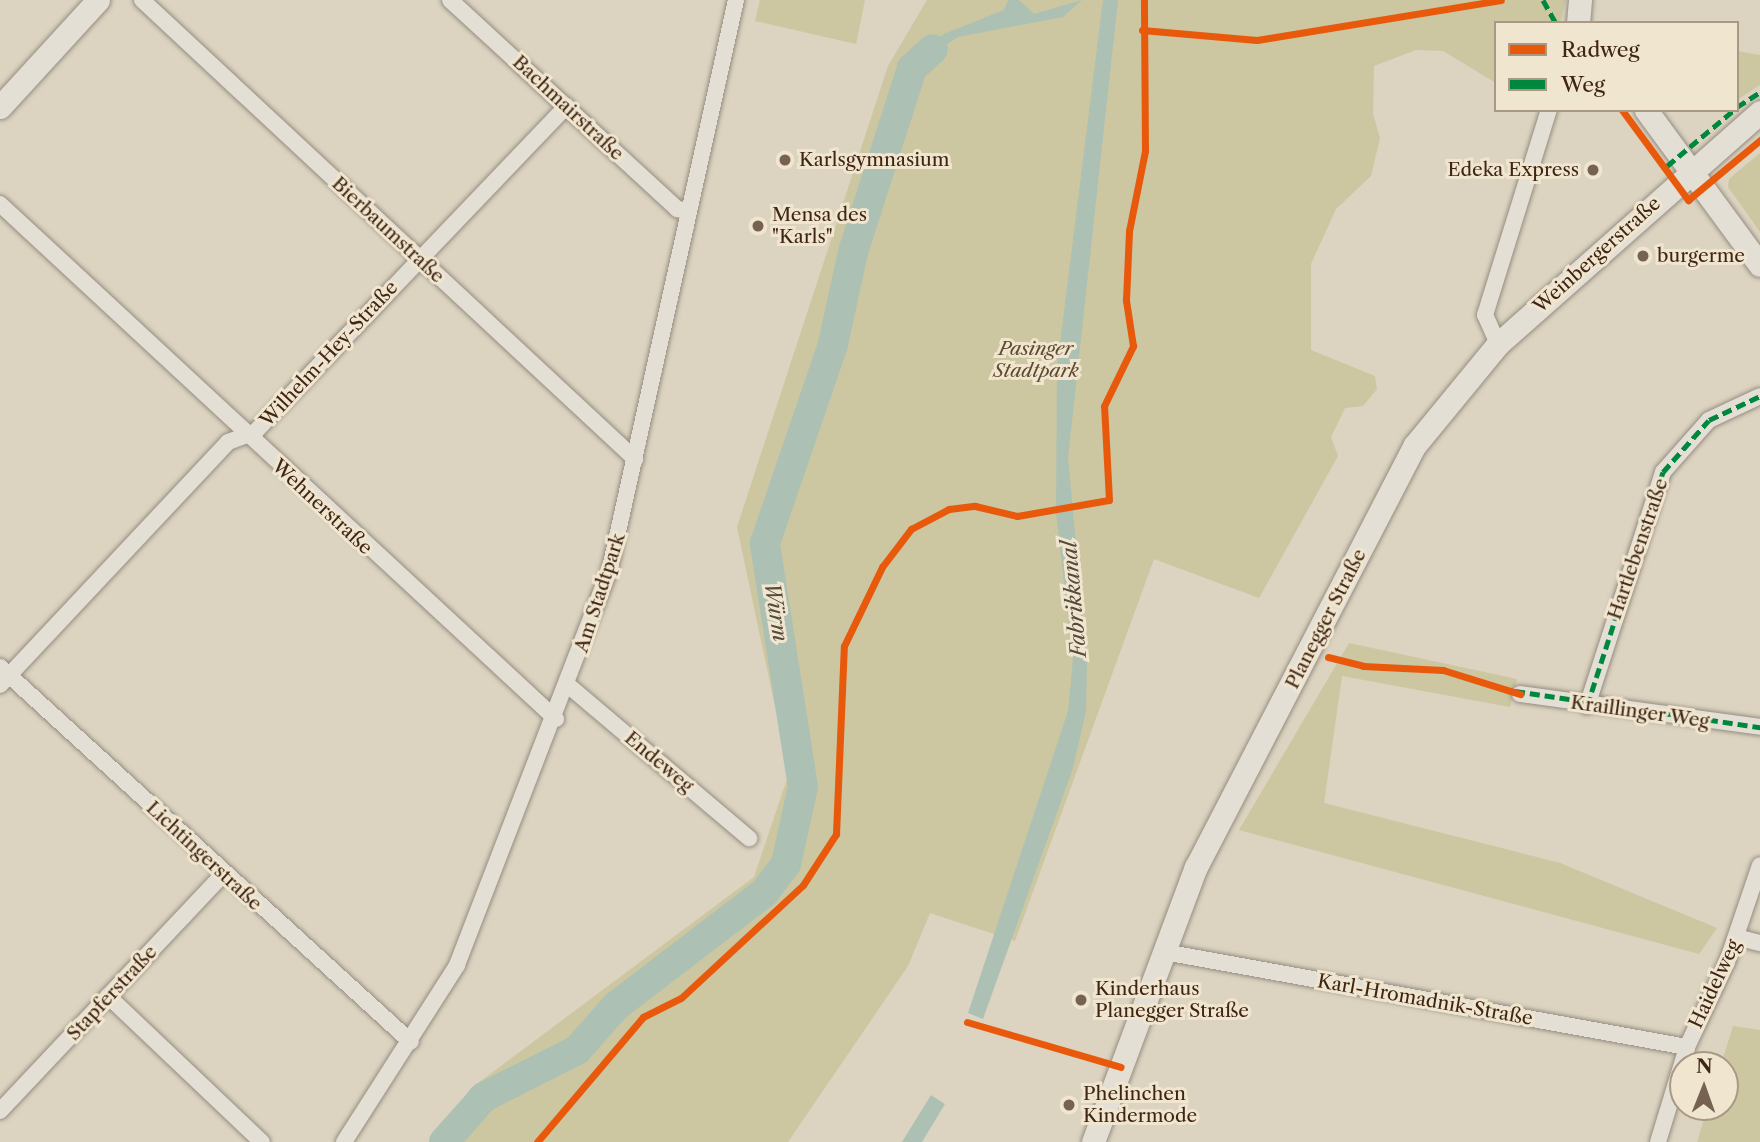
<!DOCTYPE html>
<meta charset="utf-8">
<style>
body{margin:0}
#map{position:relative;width:1760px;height:1142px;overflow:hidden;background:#dcd3c0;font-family:"Libre Caslon Text",serif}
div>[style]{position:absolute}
.green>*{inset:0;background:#ccc6a1}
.water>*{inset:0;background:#acc1b4}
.river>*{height:30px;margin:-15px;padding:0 15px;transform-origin:15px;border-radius:15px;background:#acc1b4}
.roads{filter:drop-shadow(0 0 2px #958d80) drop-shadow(0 0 2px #958d80)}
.street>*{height:16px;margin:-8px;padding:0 8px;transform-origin:8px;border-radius:8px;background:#e4dfd5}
.secondary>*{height:23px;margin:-11.5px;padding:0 11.5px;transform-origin:11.5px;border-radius:11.5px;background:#e4dfd5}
.quiet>*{height:5px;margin-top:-2.5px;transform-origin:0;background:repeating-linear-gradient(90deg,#00873e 0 10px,transparent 0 15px)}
.cycleway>*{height:7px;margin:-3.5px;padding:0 3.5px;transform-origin:3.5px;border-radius:3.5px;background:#e8590c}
.dots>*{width:19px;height:19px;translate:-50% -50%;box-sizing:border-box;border:4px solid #f0e5ce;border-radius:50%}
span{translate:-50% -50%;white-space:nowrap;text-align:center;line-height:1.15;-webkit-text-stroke:6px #f0e5ce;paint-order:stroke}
.street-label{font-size:19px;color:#3f2515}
.poi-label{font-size:19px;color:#3f2515}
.left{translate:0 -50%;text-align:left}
.right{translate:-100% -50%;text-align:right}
.park-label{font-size:19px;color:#5f4b32;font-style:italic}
.water-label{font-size:21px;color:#554a3c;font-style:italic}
.legend{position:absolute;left:1494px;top:21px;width:245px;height:91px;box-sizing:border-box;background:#f0e5ce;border:2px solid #a99884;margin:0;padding:9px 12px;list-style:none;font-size:21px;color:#3f2515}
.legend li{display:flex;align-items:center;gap:14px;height:35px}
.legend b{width:35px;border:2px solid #a99884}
.north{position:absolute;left:1669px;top:1051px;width:70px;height:70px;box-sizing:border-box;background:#f0e5ce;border:2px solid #a99884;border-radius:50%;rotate:1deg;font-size:19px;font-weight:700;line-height:28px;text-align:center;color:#3f2515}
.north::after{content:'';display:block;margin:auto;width:24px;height:32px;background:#766251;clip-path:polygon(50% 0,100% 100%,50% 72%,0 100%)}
</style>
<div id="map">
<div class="green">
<div style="clip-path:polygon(760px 0,865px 0,856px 44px,755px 21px)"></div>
<div style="clip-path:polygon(927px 0,1566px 0,1560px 23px,1496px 23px,1496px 83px,1443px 51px,1416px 50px,1374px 66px,1373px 114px,1380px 138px,1371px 176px,1336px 209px,1311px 264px,1311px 350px,1375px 376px,1377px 389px,1363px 406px,1345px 408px,1331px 437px,1338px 456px,1259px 598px,1154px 559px,1015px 941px,930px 913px,908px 966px,788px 1142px,440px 1142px,470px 1089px,754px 877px,789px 773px,737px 527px,888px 66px)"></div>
<div style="clip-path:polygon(1737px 51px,1760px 55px,1760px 85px,1737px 100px)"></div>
<div style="clip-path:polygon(1760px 153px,1760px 232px,1728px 187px,1729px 179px)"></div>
<div style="clip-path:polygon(1349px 643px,1517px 679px,1510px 707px,1342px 676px,1324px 803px,1560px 863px,1717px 928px,1699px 954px,1239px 830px)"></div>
<div style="clip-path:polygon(1733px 1026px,1760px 1030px,1760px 1142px,1697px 1142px,1708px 1107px,1725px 1107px,1721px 1065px)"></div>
</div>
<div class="water">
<div style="clip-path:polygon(1008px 0,1019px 0,1034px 14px,1082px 0,1063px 17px,958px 37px,927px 57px,913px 81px,904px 78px,911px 63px,944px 34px,1004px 10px)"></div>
<div style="clip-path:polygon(1103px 0,1118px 0,1068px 458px,1087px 659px,1086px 711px,1073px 768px,983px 1019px,968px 1013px,1068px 711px,1073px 660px,1056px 512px,1057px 368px)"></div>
<div style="clip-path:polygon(931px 1095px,945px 1104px,922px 1142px,902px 1142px)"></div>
</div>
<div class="river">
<div style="left:444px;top:1142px;width:60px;rotate:-48.4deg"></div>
<div style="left:484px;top:1097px;width:104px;rotate:-26.8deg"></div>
<div style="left:577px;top:1050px;width:59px;rotate:-48.4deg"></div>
<div style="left:616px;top:1006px;width:186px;rotate:-37.4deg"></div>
<div style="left:764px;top:893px;width:36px;rotate:-53deg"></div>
<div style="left:786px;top:864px;width:79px;rotate:-77.6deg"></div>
<div style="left:803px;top:787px;width:247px;rotate:-98.9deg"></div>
<div style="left:765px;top:543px;width:210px;rotate:-71.1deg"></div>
<div style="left:833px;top:344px;width:94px;rotate:-77.7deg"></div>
<div style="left:853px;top:252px;width:193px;rotate:-72.2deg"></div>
<div style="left:912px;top:68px;width:28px;rotate:-42deg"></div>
</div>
<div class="roads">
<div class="street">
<div style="left:142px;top:0;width:674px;rotate:42.95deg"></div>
<div style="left:450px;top:0;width:309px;rotate:42.6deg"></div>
<div style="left:677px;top:209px;width:11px;rotate:10deg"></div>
<div style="left:0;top:204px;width:758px;rotate:42.81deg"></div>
<div style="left:1498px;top:344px;width:32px;rotate:-114deg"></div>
<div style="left:1485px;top:315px;width:215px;rotate:-72.7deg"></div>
<div style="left:0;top:667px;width:556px;rotate:42.38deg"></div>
<div style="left:0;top:685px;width:333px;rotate:-46.8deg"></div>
<div style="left:228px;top:442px;width:29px;rotate:-20deg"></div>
<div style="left:255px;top:432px;width:451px;rotate:-46.3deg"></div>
<div style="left:569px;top:686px;width:236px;rotate:40.2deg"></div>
<div style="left:1520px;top:694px;width:242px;rotate:7.8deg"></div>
<div style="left:1587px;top:706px;width:246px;rotate:-72deg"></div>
<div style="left:1663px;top:472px;width:69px;rotate:-48.5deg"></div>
<div style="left:1709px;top:420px;width:56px;rotate:-25.2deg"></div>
<div style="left:1737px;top:937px;width:24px;rotate:15deg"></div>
<div style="left:1164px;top:952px;width:532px;rotate:10.3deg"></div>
<div style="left:108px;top:996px;width:212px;rotate:43.5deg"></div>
<div style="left:0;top:1111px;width:325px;rotate:-46.7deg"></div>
<div style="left:344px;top:1142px;width:210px;rotate:-57.4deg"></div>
<div style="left:457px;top:965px;width:425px;rotate:-68.9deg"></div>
<div style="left:610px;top:568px;width:582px;rotate:-77.49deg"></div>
<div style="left:1658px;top:1142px;width:99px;rotate:-73deg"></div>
<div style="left:1687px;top:1047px;width:94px;rotate:-64.8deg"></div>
<div style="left:1727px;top:962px;width:102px;rotate:-71.2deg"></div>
</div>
<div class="secondary">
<div style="left:1578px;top:23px;width:23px;rotate:-85deg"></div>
<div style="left:0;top:107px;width:145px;rotate:-47.5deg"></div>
<div style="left:1646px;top:110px;width:192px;rotate:53.7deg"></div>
<div style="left:1093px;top:1142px;width:294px;rotate:-69.5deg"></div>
<div style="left:1196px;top:867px;width:475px;rotate:-62.6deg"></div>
<div style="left:1415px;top:445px;width:131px;rotate:-50.6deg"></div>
<div style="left:1498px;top:344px;width:350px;rotate:-41.5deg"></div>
</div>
</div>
<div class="quiet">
<div style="left:1543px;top:0;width:26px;rotate:61deg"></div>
<div style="left:1737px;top:107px;width:27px;rotate:-33deg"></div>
<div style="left:1667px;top:166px;width:87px;rotate:-39.9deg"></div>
<div style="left:1515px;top:691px;width:248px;rotate:8.4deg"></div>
<div style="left:1587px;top:706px;width:246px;rotate:-72deg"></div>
<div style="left:1663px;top:472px;width:69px;rotate:-48.5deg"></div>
<div style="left:1709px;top:420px;width:56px;rotate:-25.2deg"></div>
</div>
<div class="cycleway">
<div style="left:1142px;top:30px;width:115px;rotate:5deg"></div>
<div style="left:1257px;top:40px;width:247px;rotate:-9.3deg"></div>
<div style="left:1622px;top:110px;width:112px;rotate:53.7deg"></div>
<div style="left:1688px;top:200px;width:94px;rotate:-39.8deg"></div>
<div style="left:1328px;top:657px;width:36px;rotate:14deg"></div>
<div style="left:1363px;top:666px;width:80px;rotate:2.9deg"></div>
<div style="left:1443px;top:670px;width:81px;rotate:17.3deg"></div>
<div style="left:967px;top:1022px;width:160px;rotate:16.3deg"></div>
<div style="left:537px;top:1142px;width:164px;rotate:-49.7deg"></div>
<div style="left:643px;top:1017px;width:42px;rotate:-26.6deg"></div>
<div style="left:681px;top:998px;width:166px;rotate:-42.8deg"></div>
<div style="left:803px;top:885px;width:61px;rotate:-57.1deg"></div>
<div style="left:836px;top:834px;width:188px;rotate:-87.6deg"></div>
<div style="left:844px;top:646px;width:88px;rotate:-64.3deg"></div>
<div style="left:882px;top:567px;width:48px;rotate:-52.7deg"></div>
<div style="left:911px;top:529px;width:43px;rotate:-27.8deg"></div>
<div style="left:949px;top:509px;width:26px;rotate:-7deg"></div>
<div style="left:975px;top:506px;width:43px;rotate:13.4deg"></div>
<div style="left:1017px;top:516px;width:93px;rotate:-9.9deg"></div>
<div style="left:1109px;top:500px;width:94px;rotate:-93deg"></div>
<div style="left:1104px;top:406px;width:67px;rotate:-64.2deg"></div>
<div style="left:1133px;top:346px;width:47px;rotate:-98.7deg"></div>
<div style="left:1126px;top:300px;width:69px;rotate:-87.5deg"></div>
<div style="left:1129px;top:231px;width:82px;rotate:-78.7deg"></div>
<div style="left:1145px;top:151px;width:151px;rotate:-90.4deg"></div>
</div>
<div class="dots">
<div style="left:785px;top:160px;background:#766251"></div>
<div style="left:1593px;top:170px;background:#766251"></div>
<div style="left:758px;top:226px;background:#766251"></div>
<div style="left:1643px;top:256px;background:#766251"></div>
<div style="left:1081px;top:1000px;background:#766251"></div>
<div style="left:1069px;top:1105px;background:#766251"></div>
</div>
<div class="street-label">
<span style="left:568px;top:108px;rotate:43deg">Bachmairstraße</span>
<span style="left:388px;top:230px;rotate:43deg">Bierbaumstraße</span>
<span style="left:1597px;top:255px;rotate:-42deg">Weinbergerstraße</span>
<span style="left:329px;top:354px;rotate:-47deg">Wilhelm-Hey-Straße</span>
<span style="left:322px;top:507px;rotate:43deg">Wehnerstraße</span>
<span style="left:1638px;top:549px;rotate:-71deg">Hartlebenstraße</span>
<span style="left:600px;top:593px;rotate:-72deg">Am Stadtpark</span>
<span style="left:1326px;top:619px;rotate:-63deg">Planegger Straße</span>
<span style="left:1640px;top:712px;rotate:8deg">Kraillinger Weg</span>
<span style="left:659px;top:762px;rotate:40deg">Endeweg</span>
<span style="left:204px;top:856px;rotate:43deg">Lichtingerstraße</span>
<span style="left:1715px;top:984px;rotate:-65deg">Haidelweg</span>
<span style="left:112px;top:993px;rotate:-47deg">Stapferstraße</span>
<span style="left:1425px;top:1000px;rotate:10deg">Karl-Hromadnik-Straße</span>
</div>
<div class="poi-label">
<span class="left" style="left:799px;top:160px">Karlsgymnasium</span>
<span class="right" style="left:1579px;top:170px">Edeka Express</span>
<span class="left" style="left:772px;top:226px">Mensa des<br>"Karls"</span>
<span class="left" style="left:1657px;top:256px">burgerme</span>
<span class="left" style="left:1095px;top:1000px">Kinderhaus<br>Planegger Straße</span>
<span class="left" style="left:1083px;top:1105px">Phelinchen<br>Kindermode</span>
</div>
<div class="park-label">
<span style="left:1036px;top:360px">Pasinger<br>Stadtpark</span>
</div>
<div class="water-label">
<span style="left:1074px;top:599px;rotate:-95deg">Fabrikkanal</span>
<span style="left:776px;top:612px;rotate:81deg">Würm</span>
</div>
<ul class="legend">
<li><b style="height:9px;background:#e8590c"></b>Radweg</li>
<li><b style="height:9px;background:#00873e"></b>Weg</li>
</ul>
<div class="north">N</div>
</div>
